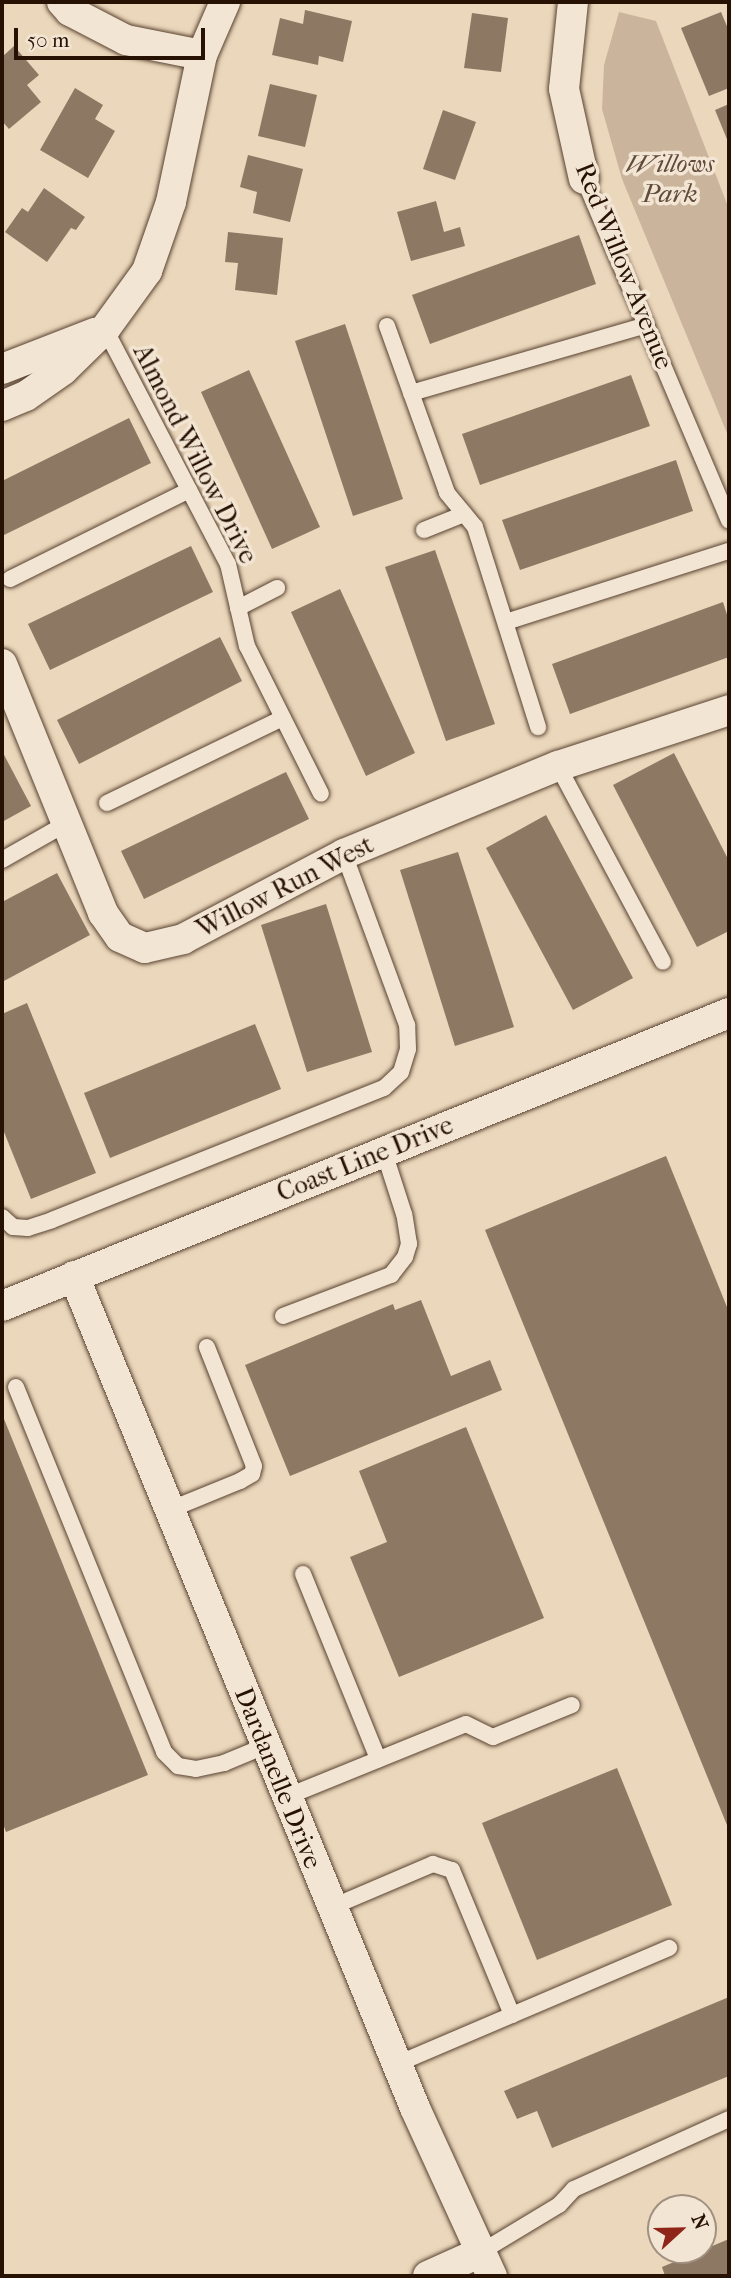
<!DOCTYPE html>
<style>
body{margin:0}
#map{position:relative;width:731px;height:2278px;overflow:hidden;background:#ebd7bb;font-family:"IM FELL French Canon",serif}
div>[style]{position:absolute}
.green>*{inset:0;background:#cab59c}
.building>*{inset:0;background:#8d7863}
.roads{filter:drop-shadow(0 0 2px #584231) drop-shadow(0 0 2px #584231)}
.lane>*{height:16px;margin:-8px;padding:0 8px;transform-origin:8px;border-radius:8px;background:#f2e5d3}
.street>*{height:30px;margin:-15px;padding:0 15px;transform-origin:15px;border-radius:15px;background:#f2e5d3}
span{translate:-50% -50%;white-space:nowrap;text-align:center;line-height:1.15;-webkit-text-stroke:7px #f2e5d3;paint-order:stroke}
.park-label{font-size:26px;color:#604a39;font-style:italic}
.street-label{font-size:26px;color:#271103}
.frame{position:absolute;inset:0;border:4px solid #271103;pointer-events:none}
.north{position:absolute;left:647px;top:2194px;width:70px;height:70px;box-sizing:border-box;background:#f2e5d3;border:2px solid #a19080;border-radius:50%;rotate:68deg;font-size:19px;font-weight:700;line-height:28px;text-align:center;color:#271103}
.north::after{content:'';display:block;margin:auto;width:24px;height:32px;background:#8f2418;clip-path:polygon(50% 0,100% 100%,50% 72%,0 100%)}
.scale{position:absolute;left:14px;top:28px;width:191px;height:32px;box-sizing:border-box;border:4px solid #271103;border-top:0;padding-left:9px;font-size:21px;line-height:24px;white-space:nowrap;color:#271103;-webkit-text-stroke:5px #f2e5d3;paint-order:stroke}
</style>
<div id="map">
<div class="green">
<div style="clip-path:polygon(619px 12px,656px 21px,729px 209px,729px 438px,622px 179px,602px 109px,604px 65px)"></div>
</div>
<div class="building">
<div style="clip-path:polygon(305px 10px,352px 21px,343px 62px,319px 56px,318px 65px,272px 55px,280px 18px,303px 24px)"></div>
<div style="clip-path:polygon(721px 12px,729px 31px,729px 88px,709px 96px,681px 28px)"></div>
<div style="clip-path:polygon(472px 13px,508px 18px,501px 72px,464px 68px)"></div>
<div style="clip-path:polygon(14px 46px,39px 75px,27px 85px,41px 102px,9px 129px,2px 121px,2px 57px)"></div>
<div style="clip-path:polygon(270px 84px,317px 95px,305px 147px,258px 136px)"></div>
<div style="clip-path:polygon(75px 88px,103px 105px,95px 119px,115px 131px,88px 178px,40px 150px)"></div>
<div style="clip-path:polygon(729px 104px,729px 144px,715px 110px)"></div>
<div style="clip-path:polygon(443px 110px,476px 122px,455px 180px,423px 169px)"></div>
<div style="clip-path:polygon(248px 155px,303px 169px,290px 222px,253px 213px,257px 192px,240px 187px)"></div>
<div style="clip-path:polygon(44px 188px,85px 217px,76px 230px,71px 228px,47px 262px,5px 232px,22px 208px,28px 212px)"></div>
<div style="clip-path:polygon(436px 201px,444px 232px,460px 227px,465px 246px,411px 261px,397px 212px)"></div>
<div style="clip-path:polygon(228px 232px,283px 238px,277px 295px,235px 290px,238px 263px,225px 262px)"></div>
<div style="clip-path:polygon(579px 235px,596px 284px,430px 344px,412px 295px)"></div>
<div style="clip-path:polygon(345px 324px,403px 499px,353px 516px,295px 341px)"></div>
<div style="clip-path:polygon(249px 370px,320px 527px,272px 549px,201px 392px)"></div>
<div style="clip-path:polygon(631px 375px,650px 426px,480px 485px,462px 434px)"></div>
<div style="clip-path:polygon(129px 418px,151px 463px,2px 536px,2px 481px)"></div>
<div style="clip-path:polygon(676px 460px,693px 511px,520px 570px,502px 520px)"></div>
<div style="clip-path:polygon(191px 546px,213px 592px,50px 670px,28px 624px)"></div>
<div style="clip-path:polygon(435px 550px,495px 724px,446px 741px,385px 567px)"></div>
<div style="clip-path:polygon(340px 589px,415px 753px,366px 776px,291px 612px)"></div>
<div style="clip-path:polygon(723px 602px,729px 621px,729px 657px,570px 714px,552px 664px)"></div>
<div style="clip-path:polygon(220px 637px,242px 681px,79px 764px,57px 720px)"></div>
<div style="clip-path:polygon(2px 751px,31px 806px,2px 822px)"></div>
<div style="clip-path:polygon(674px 753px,729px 861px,729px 931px,697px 947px,613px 785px)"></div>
<div style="clip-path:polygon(286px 772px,309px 819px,144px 899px,121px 851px)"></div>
<div style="clip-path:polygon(546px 815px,633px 978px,573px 1010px,486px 848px)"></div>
<div style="clip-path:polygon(458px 852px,514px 1027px,455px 1046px,400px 870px)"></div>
<div style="clip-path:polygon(57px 873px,90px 935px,2px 982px,2px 902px)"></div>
<div style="clip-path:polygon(326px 904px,372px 1052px,307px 1072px,261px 925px)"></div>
<div style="clip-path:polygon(27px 1003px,96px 1173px,31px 1199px,2px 1127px,2px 1014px)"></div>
<div style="clip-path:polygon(255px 1024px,281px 1089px,110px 1158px,84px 1093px)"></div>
<div style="clip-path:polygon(666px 1156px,729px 1312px,729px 1830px,485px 1230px)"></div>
<div style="clip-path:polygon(421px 1300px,451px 1376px,490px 1360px,502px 1390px,290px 1476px,245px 1365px,393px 1304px,395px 1310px)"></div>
<div style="clip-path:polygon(2px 1414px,148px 1775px,6px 1832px,2px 1821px)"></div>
<div style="clip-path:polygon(466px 1427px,544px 1618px,399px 1677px,350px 1557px,387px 1542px,359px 1471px)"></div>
<div style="clip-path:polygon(617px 1768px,672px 1905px,537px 1960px,482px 1823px)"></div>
<div style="clip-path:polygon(729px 1997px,729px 2076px,552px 2148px,537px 2111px,517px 2119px,504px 2091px)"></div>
<div style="clip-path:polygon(729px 2239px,729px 2276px,665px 2276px,662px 2267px)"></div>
</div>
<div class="roads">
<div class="lane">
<div style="left:584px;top:179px;width:371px;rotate:67deg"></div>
<div style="left:387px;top:326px;width:177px;rotate:70.2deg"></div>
<div style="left:447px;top:493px;width:44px;rotate:50.5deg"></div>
<div style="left:475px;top:527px;width:210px;rotate:72.5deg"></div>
<div style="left:105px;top:329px;width:265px;rotate:62.4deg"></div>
<div style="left:228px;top:564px;width:84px;rotate:77deg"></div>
<div style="left:247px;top:646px;width:165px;rotate:63.4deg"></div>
<div style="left:411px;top:393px;width:245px;rotate:-16.1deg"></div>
<div style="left:424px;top:530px;width:43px;rotate:-21.8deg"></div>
<div style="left:10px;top:579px;width:200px;rotate:-26.4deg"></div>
<div style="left:238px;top:608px;width:44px;rotate:-27.1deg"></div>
<div style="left:506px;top:622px;width:234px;rotate:-17.7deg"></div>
<div style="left:558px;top:766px;width:222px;rotate:61.8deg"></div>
<div style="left:107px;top:803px;width:195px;rotate:-25.8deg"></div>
<div style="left:2px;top:860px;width:75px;rotate:-29.6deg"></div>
<div style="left:2px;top:1217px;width:15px;rotate:42deg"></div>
<div style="left:13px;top:1227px;width:15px;rotate:4deg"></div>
<div style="left:28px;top:1228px;width:25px;rotate:-18deg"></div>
<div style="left:52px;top:1220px;width:357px;rotate:-21.7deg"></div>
<div style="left:384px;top:1088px;width:23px;rotate:-43deg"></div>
<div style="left:401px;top:1072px;width:24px;rotate:-73deg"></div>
<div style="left:408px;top:1049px;width:24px;rotate:-92deg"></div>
<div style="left:407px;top:1025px;width:182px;rotate:-110.2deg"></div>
<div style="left:283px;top:1316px;width:116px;rotate:-20.8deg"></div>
<div style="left:391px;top:1275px;width:23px;rotate:-52deg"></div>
<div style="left:405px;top:1257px;width:14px;rotate:-73deg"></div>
<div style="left:409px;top:1244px;width:30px;rotate:-99deg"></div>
<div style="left:404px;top:1214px;width:65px;rotate:-107.9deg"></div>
<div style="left:16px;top:1387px;width:394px;rotate:67.9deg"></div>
<div style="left:164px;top:1752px;width:20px;rotate:45deg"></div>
<div style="left:178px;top:1766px;width:18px;rotate:9deg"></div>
<div style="left:196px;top:1769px;width:29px;rotate:-12deg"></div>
<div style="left:224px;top:1763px;width:44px;rotate:-22.5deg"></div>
<div style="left:169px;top:1510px;width:77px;rotate:-22.2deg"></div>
<div style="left:240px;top:1481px;width:14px;rotate:-30deg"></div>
<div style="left:252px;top:1474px;width:8px;rotate:-76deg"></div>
<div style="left:254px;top:1466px;width:128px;rotate:-111.6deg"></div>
<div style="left:303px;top:1574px;width:200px;rotate:67.9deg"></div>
<div style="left:286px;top:1797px;width:194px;rotate:-22.1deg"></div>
<div style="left:466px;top:1724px;width:30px;rotate:26deg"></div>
<div style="left:493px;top:1737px;width:85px;rotate:-22.1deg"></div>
<div style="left:332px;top:1907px;width:110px;rotate:-23.1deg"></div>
<div style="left:433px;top:1864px;width:20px;rotate:18deg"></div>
<div style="left:452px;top:1870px;width:157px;rotate:67.5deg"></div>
<div style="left:397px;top:2064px;width:296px;rotate:-23.1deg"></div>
<div style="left:481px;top:2252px;width:91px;rotate:-31.1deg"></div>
<div style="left:559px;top:2205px;width:22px;rotate:-47deg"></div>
<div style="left:574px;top:2189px;width:170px;rotate:-24.3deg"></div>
</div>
<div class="street">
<div style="left:62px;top:2px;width:12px;rotate:48deg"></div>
<div style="left:70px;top:11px;width:63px;rotate:27.4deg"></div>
<div style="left:126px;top:40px;width:77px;rotate:11.2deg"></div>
<div style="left:573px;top:2px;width:87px;rotate:95.9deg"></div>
<div style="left:564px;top:89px;width:92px;rotate:77.5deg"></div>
<div style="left:2px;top:369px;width:100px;rotate:-21.2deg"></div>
<div style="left:2px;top:406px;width:26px;rotate:-23deg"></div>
<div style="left:26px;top:396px;width:45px;rotate:-35.1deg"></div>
<div style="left:63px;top:370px;width:59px;rotate:-44.3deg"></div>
<div style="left:105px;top:329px;width:72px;rotate:-54.1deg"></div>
<div style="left:147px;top:271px;width:73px;rotate:-70.8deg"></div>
<div style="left:171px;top:202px;width:150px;rotate:-78.1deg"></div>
<div style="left:202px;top:55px;width:58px;rotate:-66.5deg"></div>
<div style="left:2px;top:664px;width:269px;rotate:67.9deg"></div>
<div style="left:103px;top:913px;width:29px;rotate:55deg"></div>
<div style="left:120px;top:937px;width:27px;rotate:24deg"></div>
<div style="left:145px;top:948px;width:39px;rotate:-13deg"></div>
<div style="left:183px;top:939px;width:182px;rotate:-27.8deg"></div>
<div style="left:344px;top:854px;width:231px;rotate:-22.4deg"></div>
<div style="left:558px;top:766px;width:180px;rotate:-18.1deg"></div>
<div style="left:74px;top:1276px;width:899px;rotate:67.71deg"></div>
<div style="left:415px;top:2108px;width:185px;rotate:65.4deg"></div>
<div style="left:2px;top:1306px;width:784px;rotate:-21.95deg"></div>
<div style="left:428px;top:2276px;width:58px;rotate:-24.4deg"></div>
</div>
</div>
<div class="park-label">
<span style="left:670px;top:179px">Willows<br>Park</span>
</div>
<div class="street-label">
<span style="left:624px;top:266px;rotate:68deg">Red Willow Avenue</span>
<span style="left:195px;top:454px;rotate:63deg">Almond Willow Drive</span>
<span style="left:285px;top:887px;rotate:-27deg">Willow Run West</span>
<span style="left:365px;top:1159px;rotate:-22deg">Coast Line Drive</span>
<span style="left:278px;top:1778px;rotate:68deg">Dardanelle Drive</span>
</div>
<div class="frame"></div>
<div class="north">N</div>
<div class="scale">50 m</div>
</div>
